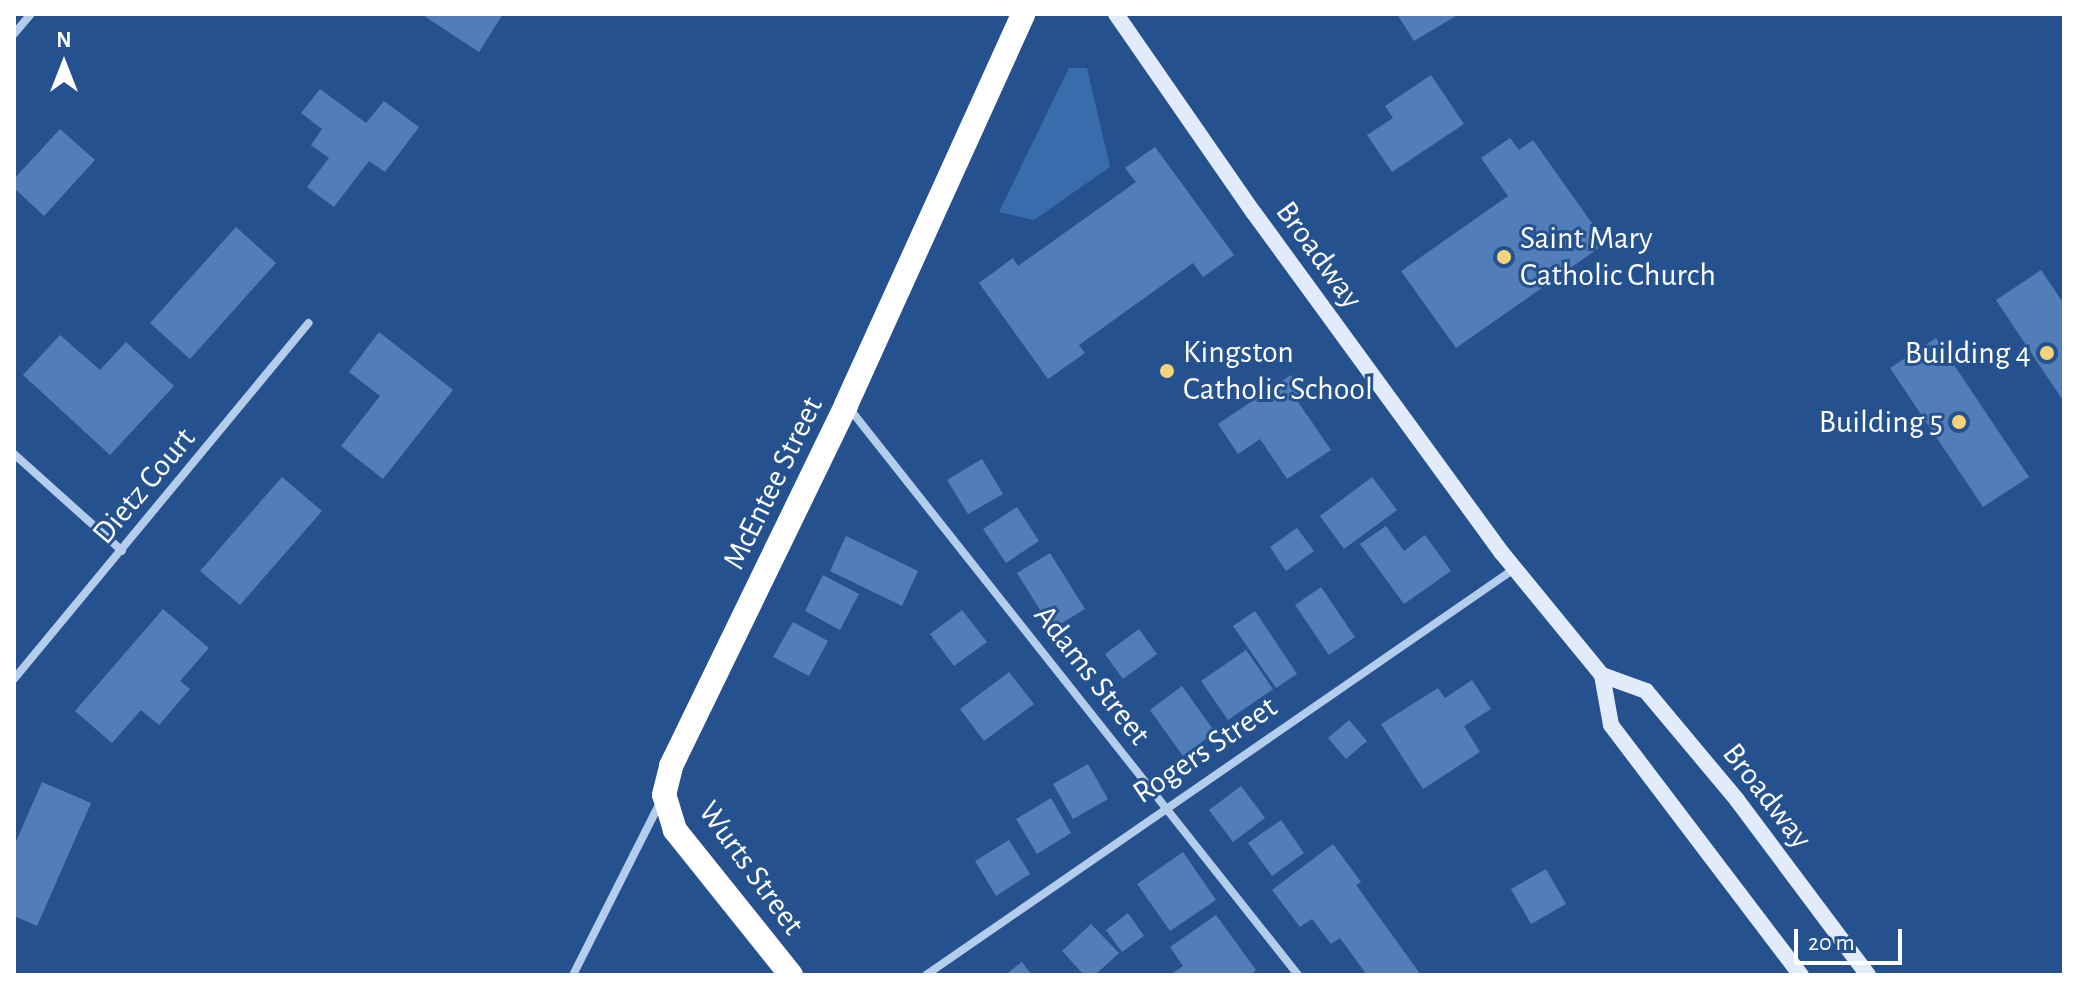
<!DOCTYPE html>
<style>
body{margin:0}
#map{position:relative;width:2078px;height:989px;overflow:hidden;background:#25528f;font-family:"Alegreya Sans",sans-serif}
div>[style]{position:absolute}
.green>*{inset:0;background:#396cac}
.building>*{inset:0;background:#517eb8}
.street>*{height:8px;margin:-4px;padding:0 4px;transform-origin:4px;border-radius:4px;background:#b5cdec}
.secondary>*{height:16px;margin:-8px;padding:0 8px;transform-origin:8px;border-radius:8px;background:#e1ebf9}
.highway>*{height:24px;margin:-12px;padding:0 12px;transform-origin:12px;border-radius:12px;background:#fff}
.dots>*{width:22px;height:22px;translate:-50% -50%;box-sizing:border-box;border:4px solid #25528f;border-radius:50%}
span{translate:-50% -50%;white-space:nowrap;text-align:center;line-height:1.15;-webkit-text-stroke:6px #25528f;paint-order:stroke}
.poi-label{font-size:32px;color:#fff}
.left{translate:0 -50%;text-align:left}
.right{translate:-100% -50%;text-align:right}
.street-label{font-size:32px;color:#fff}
.frame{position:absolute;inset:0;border:16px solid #fff;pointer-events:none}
.north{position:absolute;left:24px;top:24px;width:80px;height:80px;-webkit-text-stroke:6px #25528f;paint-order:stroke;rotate:0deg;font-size:22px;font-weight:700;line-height:32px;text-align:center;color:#fff}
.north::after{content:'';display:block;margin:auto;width:28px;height:36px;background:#fff;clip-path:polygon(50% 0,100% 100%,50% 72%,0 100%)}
.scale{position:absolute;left:1794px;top:929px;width:108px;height:36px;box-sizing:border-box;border:4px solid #fff;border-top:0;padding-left:10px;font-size:24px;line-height:28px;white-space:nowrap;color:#fff;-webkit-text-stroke:6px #25528f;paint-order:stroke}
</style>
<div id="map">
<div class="green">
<div style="clip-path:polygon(1069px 68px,1087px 68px,1110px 167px,1034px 220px,999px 212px)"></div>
</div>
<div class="building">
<div style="clip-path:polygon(421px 14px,503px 14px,479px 52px)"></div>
<div style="clip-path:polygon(1397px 14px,1459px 14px,1414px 41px)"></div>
<div style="clip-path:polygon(1431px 75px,1464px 124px,1392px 172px,1367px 135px,1393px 118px,1385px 106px)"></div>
<div style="clip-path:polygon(320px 89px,366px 123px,384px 101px,419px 127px,385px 172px,369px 161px,334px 207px,307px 187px,329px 158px,311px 145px,322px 129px,301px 113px)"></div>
<div style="clip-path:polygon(60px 129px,95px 160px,44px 216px,14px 188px,14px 179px)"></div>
<div style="clip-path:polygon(1510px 138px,1519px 150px,1533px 140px,1606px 243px,1456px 348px,1401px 271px,1508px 196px,1481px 158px)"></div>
<div style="clip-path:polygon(1155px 147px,1234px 255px,1203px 277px,1193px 263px,1079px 345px,1085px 353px,1048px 379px,979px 283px,1013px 258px,1018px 266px,1136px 182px,1125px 168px)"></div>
<div style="clip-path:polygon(236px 227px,276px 263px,190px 359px,150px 323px)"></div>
<div style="clip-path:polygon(2041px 270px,2064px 304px,2064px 402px,1996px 300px)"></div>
<div style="clip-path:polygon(379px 332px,453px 390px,383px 479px,341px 446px,380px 396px,349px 372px)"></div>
<div style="clip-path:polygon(60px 335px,100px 370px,126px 342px,174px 386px,110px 455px,23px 375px)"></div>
<div style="clip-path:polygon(1936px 338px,2029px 477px,1983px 507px,1890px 368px)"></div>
<div style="clip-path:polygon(1291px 375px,1304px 394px,1296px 399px,1331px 450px,1287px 479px,1260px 439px,1238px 454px,1218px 424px)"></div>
<div style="clip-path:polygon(982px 459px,1003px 494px,968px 514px,947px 480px)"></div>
<div style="clip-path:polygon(282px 477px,322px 511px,240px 605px,200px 571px)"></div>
<div style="clip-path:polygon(1372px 477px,1397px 510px,1344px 549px,1320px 516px)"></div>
<div style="clip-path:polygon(1017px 507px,1039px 541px,1006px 563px,983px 529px)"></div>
<div style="clip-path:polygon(1386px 526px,1404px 551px,1425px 535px,1451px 571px,1404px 604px,1360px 544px)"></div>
<div style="clip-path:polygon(1297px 528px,1314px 551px,1286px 571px,1270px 547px)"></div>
<div style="clip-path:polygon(846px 536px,918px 571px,902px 606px,830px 571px)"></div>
<div style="clip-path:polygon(1050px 553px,1085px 609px,1052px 629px,1017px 573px)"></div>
<div style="clip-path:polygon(823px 575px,859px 594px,840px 630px,805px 611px)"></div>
<div style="clip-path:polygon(1321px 587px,1355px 637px,1329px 655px,1295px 605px)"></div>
<div style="clip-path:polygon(163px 609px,209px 648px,180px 681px,190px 689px,159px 725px,141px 710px,112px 743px,75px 711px)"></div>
<div style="clip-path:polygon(962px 610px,987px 642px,954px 666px,930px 634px)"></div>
<div style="clip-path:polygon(1255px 611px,1297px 674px,1276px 688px,1233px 626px)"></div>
<div style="clip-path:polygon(793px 622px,828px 641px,809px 676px,773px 657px)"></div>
<div style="clip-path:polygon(1139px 629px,1157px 654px,1123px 679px,1105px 654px)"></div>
<div style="clip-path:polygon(1246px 650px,1273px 689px,1228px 720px,1201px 681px)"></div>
<div style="clip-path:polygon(1009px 672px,1034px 704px,984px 741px,960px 709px)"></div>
<div style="clip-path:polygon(1472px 680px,1491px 709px,1464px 726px,1480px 752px,1423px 789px,1381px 724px,1438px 688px,1445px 698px)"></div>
<div style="clip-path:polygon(1182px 686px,1215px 732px,1183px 756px,1150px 710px)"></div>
<div style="clip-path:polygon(1349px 720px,1367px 741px,1346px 759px,1328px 738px)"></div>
<div style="clip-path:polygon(1088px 764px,1108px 799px,1073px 819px,1053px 784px)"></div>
<div style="clip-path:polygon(42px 782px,91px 803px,37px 926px,14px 916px,14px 846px)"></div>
<div style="clip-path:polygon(1241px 786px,1265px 818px,1233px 842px,1209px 810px)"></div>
<div style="clip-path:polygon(1051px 798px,1071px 833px,1037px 854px,1016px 819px)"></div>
<div style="clip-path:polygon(1281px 820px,1304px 853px,1272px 876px,1248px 843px)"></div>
<div style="clip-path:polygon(1009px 840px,1030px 874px,996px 896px,975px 861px)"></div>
<div style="clip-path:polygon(1333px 844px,1361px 882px,1356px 885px,1421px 975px,1367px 975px,1340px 938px,1331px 944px,1312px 919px,1300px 927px,1272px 890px)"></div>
<div style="clip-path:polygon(1183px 852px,1216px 900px,1170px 931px,1137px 884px)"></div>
<div style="clip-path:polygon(1546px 869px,1566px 904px,1531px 924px,1511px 889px)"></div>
<div style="clip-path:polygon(1128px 913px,1144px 936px,1122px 952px,1106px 930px)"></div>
<div style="clip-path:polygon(1216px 915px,1256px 970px,1250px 975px,1170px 975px,1183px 966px,1170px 947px)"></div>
<div style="clip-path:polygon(1091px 924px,1119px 953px,1095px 975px,1084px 975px,1062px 951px)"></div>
<div style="clip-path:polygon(1022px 962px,1032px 975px,1005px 975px)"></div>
</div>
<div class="street">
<div style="left:14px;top:34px;width:26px;rotate:-50deg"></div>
<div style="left:849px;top:408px;width:723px;rotate:51.62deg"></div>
<div style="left:14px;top:454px;width:145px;rotate:41.9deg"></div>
<div style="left:14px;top:679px;width:462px;rotate:-50.4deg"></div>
<div style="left:573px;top:975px;width:197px;rotate:-63.2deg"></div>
<div style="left:926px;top:975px;width:715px;rotate:-34.62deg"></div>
</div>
<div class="secondary">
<div style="left:1116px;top:14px;width:242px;rotate:55.3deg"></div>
<div style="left:1254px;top:213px;width:421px;rotate:53.9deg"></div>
<div style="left:1502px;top:553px;width:158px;rotate:50.7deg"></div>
<div style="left:1602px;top:675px;width:51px;rotate:79.8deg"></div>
<div style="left:1611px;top:725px;width:314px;rotate:52.8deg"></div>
<div style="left:1602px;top:675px;width:47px;rotate:20deg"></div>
<div style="left:1646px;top:691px;width:142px;rotate:50.1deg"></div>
<div style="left:1737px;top:800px;width:219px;rotate:53.2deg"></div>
</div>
<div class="highway">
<div style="left:791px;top:975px;width:186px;rotate:-128.7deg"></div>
<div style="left:675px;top:830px;width:37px;rotate:-107deg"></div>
<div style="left:664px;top:795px;width:30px;rotate:-76deg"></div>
<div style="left:671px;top:766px;width:401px;rotate:-64.1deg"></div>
<div style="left:846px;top:405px;width:429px;rotate:-65.6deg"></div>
</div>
<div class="dots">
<div style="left:1504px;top:257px;background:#f6d379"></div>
<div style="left:2047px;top:353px;background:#f6d379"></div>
<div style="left:1167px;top:371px;background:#f6d379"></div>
<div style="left:1959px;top:422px;background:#f6d379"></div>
</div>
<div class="poi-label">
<span class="left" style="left:1520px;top:257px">Saint Mary<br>Catholic Church</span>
<span class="left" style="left:1183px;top:371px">Kingston<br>Catholic School</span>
<span class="right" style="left:2031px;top:353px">Building 4</span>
<span class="right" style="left:1943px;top:422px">Building 5</span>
</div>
<div class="street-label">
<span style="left:1319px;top:255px;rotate:54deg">Broadway</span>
<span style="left:773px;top:483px;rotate:-64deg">McEntee Street</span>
<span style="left:144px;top:486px;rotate:-50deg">Dietz Court</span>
<span style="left:1092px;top:675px;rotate:52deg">Adams Street</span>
<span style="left:1205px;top:750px;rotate:-34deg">Rogers Street</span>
<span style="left:1767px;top:796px;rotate:52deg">Broadway</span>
<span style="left:751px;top:868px;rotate:54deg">Wurts Street</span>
</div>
<div class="frame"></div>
<div class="north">N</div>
<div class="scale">20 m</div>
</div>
